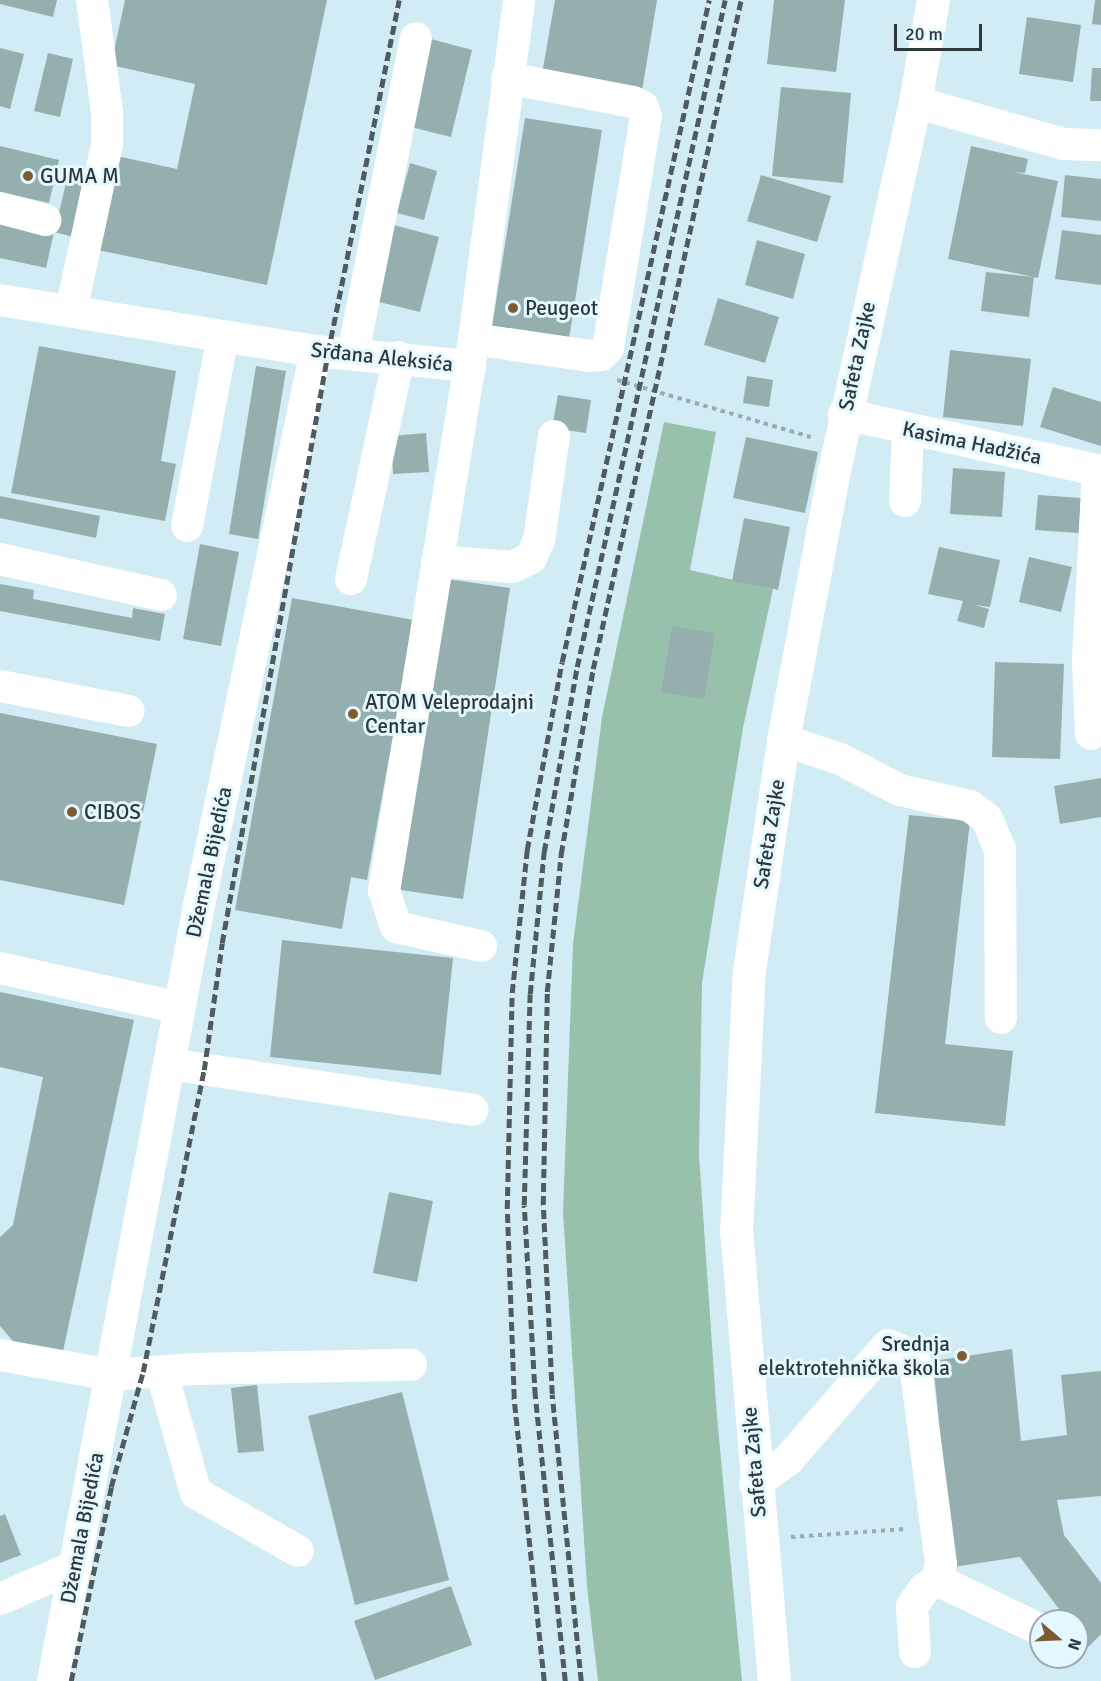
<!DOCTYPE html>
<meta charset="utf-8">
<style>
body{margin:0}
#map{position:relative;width:1101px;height:1681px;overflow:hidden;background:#d2ecf5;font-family:Signika,sans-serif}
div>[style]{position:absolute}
.green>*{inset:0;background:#98c1ac}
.building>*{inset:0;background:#94afad}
.path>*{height:4px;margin-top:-2px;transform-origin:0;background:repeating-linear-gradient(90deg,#97acb2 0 4.5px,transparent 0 9px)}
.minor>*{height:32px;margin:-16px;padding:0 16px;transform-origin:16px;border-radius:16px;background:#fff}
.major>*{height:33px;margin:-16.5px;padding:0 16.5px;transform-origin:16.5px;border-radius:16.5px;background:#fff}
.rail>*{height:4.5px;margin-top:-2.25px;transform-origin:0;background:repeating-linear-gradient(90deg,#4e5b5f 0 9px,transparent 0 13.5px)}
.dots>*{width:16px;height:16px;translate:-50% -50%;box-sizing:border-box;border:3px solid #e3f8ff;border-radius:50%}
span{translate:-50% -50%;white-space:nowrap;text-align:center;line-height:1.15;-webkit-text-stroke:6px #e3f8ff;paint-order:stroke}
.poi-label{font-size:21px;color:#2e383b}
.left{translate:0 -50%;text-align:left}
.right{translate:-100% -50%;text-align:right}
.street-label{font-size:21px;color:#2e383b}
.north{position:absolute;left:1029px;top:1609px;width:60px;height:60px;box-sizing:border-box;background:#e3f8ff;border:2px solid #9babb1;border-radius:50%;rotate:109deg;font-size:16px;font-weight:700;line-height:24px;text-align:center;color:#2e383b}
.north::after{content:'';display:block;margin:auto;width:21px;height:27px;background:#7c5d32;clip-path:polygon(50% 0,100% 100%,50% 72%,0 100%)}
.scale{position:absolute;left:894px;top:24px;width:88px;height:27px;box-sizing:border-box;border:3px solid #2e383b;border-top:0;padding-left:8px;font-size:18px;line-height:21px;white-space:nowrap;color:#2e383b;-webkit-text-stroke:4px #e3f8ff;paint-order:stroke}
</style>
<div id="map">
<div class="green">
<div style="clip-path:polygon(664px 422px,716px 432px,690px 570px,773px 589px,743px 728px,702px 983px,699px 1155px,717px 1417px,742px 1681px,598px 1681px,587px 1586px,563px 1212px,573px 944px,602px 717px)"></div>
</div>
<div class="building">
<div style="clip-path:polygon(0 0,57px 0,53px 17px,0 4px)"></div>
<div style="clip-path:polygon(125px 0,327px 0,267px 285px,93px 249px,112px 155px,177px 169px,195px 84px,111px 65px)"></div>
<div style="clip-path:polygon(555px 0,657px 0,642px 91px,542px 74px)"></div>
<div style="clip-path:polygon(774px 0,845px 0,836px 72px,767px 64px)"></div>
<div style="clip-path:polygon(1095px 0,1101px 0,1101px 25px,1092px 24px)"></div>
<div style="clip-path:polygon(1027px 17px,1081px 25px,1073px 82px,1019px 74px)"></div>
<div style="clip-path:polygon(427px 38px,472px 50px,451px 137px,407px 126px)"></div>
<div style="clip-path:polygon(0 48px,24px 54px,10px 109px,0 106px)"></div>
<div style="clip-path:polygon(48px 53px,73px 59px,60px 117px,34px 111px)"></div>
<div style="clip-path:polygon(1092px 68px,1101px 68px,1101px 101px,1090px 101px)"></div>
<div style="clip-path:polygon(781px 87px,851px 93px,843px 183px,772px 176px)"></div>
<div style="clip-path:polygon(525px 118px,602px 130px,568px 345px,491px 333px)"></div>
<div style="clip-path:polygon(0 146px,59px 160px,49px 203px,0 192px)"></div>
<div style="clip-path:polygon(971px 146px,1028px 159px,1025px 173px,1013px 172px,1058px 181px,1038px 278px,948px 259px)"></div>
<div style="clip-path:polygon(410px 163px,437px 171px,424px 220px,397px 213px)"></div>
<div style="clip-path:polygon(68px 174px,92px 180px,78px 238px,54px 232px,46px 268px,0 258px,0 218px,55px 230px)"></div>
<div style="clip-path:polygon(761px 175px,831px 196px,817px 242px,747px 221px)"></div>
<div style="clip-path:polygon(1065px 175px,1101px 179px,1101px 221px,1061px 217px)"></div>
<div style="clip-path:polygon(390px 224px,439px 237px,420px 312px,371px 300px)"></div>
<div style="clip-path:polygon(1062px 230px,1101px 235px,1101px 285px,1055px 279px)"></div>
<div style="clip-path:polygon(757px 240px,805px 254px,793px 299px,745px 285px)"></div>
<div style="clip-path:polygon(986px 272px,1034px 277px,1029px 317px,981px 311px)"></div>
<div style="clip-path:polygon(718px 298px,779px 317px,765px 363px,704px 345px)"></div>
<div style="clip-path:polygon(39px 346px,176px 371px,161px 461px,176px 464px,165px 521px,11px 493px)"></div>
<div style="clip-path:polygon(950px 350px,1031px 359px,1023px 426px,943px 417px)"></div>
<div style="clip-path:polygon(256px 366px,286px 371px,258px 539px,229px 534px)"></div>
<div style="clip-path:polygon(747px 376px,773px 380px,769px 407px,743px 403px)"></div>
<div style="clip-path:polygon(1053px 387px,1101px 402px,1101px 446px,1040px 427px)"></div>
<div style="clip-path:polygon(558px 395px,591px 400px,586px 433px,552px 428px)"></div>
<div style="clip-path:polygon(426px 433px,429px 472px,393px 474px,391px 436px)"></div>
<div style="clip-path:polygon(746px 437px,818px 452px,805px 513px,733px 498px)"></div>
<div style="clip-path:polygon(953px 468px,1005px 472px,1002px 517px,950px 514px)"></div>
<div style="clip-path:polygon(1038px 495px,1081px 498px,1079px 533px,1035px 530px)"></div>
<div style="clip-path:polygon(0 496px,100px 516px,96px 538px,0 518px)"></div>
<div style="clip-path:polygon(744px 518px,790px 527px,778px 590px,732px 581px)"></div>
<div style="clip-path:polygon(200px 544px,239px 552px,221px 646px,183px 639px)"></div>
<div style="clip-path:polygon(939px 547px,1000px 560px,990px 607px,975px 605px,989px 609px,984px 628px,957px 621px,963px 601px,928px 594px)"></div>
<div style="clip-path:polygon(1029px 557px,1072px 567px,1061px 612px,1019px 602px)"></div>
<div style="clip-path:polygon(440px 578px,510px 588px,463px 899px,394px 889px)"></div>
<div style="clip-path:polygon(0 584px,34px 590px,33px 599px,132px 618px,133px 608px,165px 614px,160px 641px,0 611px)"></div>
<div style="clip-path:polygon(292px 598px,414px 620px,367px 880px,351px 877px,342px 929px,235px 910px)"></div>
<div style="clip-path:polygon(672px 626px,715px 633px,704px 699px,661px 692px)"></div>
<div style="clip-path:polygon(995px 662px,1064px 664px,1060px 759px,992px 757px)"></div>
<div style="clip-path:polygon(0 713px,157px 744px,124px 905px,0 880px)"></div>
<div style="clip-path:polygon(1101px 778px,1101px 817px,1060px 824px,1054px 786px)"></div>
<div style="clip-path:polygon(909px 815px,970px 821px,945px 1044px,1013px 1051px,1005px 1126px,875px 1113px)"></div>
<div style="clip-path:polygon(282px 940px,453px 958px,441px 1075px,270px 1057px)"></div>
<div style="clip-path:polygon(0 992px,134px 1020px,62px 1356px,18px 1347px,0 1326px,0 1237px,13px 1225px,43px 1077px,0 1067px)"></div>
<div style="clip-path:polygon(389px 1192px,433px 1201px,417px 1282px,373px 1273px)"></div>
<div style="clip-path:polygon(1012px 1349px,1021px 1441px,1067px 1435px,1061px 1375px,1101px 1371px,1101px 1496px,1057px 1500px,1064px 1535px,1101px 1583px,1101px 1634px,1088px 1647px,1077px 1632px,1077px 1621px,1068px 1621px,1020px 1557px,953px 1567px,933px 1361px)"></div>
<div style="clip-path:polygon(257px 1385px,264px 1451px,238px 1453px,231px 1388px)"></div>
<div style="clip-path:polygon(402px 1392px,449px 1580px,355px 1605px,308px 1416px)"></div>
<div style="clip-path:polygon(5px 1514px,21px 1555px,0 1563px,0 1516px)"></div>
<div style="clip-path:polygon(451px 1586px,472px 1645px,375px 1680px,354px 1621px)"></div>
</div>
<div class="path">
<div style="left:617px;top:380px;width:202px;rotate:16.4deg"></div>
<div style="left:791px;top:1537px;width:115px;rotate:-4deg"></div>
</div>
<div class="minor">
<div style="left:915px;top:102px;width:154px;rotate:15.8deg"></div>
<div style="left:1063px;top:144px;width:38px;rotate:2deg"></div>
<div style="left:0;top:208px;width:47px;rotate:14.9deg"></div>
<div style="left:0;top:300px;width:320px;rotate:9.2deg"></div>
<div style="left:316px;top:351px;width:155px;rotate:5.6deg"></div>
<div style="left:71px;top:311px;width:171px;rotate:-77.8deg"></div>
<div style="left:107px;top:144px;width:32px;rotate:-90deg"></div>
<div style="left:107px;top:112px;width:113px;rotate:-97.6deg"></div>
<div style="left:474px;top:339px;width:116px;rotate:8.4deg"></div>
<div style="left:589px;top:356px;width:12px;rotate:-5deg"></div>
<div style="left:601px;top:355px;width:10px;rotate:-45deg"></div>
<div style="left:608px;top:348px;width:234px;rotate:-80.7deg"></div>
<div style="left:646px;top:117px;width:10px;rotate:-107deg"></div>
<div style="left:643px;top:107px;width:11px;rotate:-153deg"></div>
<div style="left:633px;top:102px;width:128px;rotate:-169.2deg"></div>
<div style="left:353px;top:353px;width:321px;rotate:-78.7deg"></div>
<div style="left:844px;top:414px;width:263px;rotate:12.5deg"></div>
<div style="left:905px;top:501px;width:72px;rotate:-87.6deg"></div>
<div style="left:187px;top:526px;width:193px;rotate:-79.3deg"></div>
<div style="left:0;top:559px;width:165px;rotate:12.6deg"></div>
<div style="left:437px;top:561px;width:75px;rotate:4.6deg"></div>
<div style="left:512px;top:567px;width:21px;rotate:-25deg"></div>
<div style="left:531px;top:558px;width:20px;rotate:-66deg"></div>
<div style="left:539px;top:540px;width:105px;rotate:-81.8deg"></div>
<div style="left:351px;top:579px;width:227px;rotate:-77.8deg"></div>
<div style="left:0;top:686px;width:131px;rotate:11deg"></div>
<div style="left:1091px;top:734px;width:73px;rotate:-92.4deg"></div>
<div style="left:1088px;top:661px;width:191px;rotate:-87deg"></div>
<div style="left:783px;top:740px;width:60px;rotate:18.4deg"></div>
<div style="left:840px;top:759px;width:68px;rotate:27.3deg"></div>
<div style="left:900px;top:790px;width:72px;rotate:12.9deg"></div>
<div style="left:970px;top:806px;width:21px;rotate:37deg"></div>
<div style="left:987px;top:819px;width:33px;rotate:67deg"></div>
<div style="left:1000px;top:849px;width:169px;rotate:89.7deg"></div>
<div style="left:481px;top:946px;width:87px;rotate:-167.4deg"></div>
<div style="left:396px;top:927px;width:38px;rotate:-108deg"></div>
<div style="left:384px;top:891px;width:559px;rotate:-80.74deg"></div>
<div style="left:474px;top:339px;width:342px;rotate:-82.4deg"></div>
<div style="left:0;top:968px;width:184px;rotate:12.5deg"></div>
<div style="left:169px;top:1064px;width:307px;rotate:8.6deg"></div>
<div style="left:0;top:1355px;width:113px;rotate:10.2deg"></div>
<div style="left:111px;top:1375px;width:82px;rotate:-4.2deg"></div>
<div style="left:193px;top:1369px;width:218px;rotate:-1.1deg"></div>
<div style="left:162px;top:1373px;width:125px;rotate:74.2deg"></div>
<div style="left:196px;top:1493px;width:117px;rotate:29.6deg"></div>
<div style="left:755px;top:1484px;width:41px;rotate:-36deg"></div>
<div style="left:788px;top:1460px;width:152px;rotate:-49deg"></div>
<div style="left:888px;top:1345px;width:28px;rotate:23deg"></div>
<div style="left:914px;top:1356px;width:210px;rotate:82.6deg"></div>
<div style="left:941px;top:1564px;width:16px;rotate:104deg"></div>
<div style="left:937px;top:1580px;width:16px;rotate:145deg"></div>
<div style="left:924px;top:1589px;width:21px;rotate:125deg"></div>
<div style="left:912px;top:1606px;width:46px;rotate:86.3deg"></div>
<div style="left:937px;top:1580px;width:115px;rotate:25.7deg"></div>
<div style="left:0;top:1599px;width:83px;rotate:-23.5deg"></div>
<div style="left:53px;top:1681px;width:779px;rotate:-79.35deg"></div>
<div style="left:197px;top:915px;width:576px;rotate:-78.09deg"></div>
</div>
<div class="major">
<div style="left:774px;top:1681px;width:450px;rotate:-94.8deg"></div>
<div style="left:736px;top:1233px;width:262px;rotate:-87.2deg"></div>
<div style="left:749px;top:971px;width:233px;rotate:-81.6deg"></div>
<div style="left:783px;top:740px;width:270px;rotate:-79.3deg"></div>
<div style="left:833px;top:475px;width:382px;rotate:-77.6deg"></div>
<div style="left:915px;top:102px;width:104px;rotate:-80deg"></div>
</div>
<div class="rail">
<div style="left:71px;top:1681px;width:198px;rotate:-78.3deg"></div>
<div style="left:111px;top:1487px;width:119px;rotate:-74.5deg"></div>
<div style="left:143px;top:1372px;width:308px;rotate:-78.6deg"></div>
<div style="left:204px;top:1070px;width:128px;rotate:-81.9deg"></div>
<div style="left:222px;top:943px;width:600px;rotate:-79.83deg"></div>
<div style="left:328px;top:352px;width:359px;rotate:-78.6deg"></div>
<div style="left:544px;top:1681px;width:285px;rotate:-96.1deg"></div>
<div style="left:514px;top:1398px;width:189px;rotate:-92.1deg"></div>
<div style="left:507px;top:1209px;width:216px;rotate:-88.7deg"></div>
<div style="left:512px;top:993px;width:144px;rotate:-84deg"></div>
<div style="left:527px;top:850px;width:191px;rotate:-79.5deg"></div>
<div style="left:562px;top:662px;width:678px;rotate:-77.48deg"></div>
<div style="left:565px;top:1681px;width:287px;rotate:-96deg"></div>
<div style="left:535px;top:1396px;width:191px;rotate:-93.3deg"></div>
<div style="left:524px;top:1205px;width:211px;rotate:-88.4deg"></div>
<div style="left:530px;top:994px;width:143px;rotate:-84.4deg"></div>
<div style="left:544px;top:852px;width:188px;rotate:-79.9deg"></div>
<div style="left:577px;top:667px;width:683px;rotate:-77.49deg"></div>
<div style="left:581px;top:1681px;width:288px;rotate:-95.8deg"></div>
<div style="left:552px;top:1394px;width:189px;rotate:-92.7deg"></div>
<div style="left:543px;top:1205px;width:213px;rotate:-88.9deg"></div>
<div style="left:547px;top:992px;width:139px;rotate:-84.2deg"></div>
<div style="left:561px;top:854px;width:188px;rotate:-80.2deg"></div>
<div style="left:593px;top:669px;width:685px;rotate:-77.53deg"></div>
</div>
<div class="dots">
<div style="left:28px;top:176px;background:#7c5d32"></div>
<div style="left:513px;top:308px;background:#7c5d32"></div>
<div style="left:353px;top:714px;background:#7c5d32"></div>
<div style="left:72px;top:812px;background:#7c5d32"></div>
<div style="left:962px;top:1356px;background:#7c5d32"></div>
</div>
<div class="poi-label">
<span class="left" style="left:40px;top:176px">GUMA M</span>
<span class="left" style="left:525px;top:308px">Peugeot</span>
<span class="left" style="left:365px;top:714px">ATOM Veleprodajni<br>Centar</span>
<span class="left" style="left:84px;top:812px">CIBOS</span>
<span class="right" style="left:950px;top:1356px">Srednja<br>elektrotehnička škola</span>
</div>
<div class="street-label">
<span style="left:857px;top:356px;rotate:-78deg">Safeta Zajke</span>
<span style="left:382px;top:357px;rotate:6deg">Srđana Aleksića</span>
<span style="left:972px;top:443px;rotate:12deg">Kasima Hadžića</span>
<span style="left:769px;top:834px;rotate:-81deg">Safeta Zajke</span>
<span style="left:209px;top:862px;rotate:-78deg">Džemala Bijedića</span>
<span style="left:754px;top:1462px;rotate:-95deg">Safeta Zajke</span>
<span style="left:82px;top:1528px;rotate:-79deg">Džemala Bijedića</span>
</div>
<div class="north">N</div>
<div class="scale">20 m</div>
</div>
